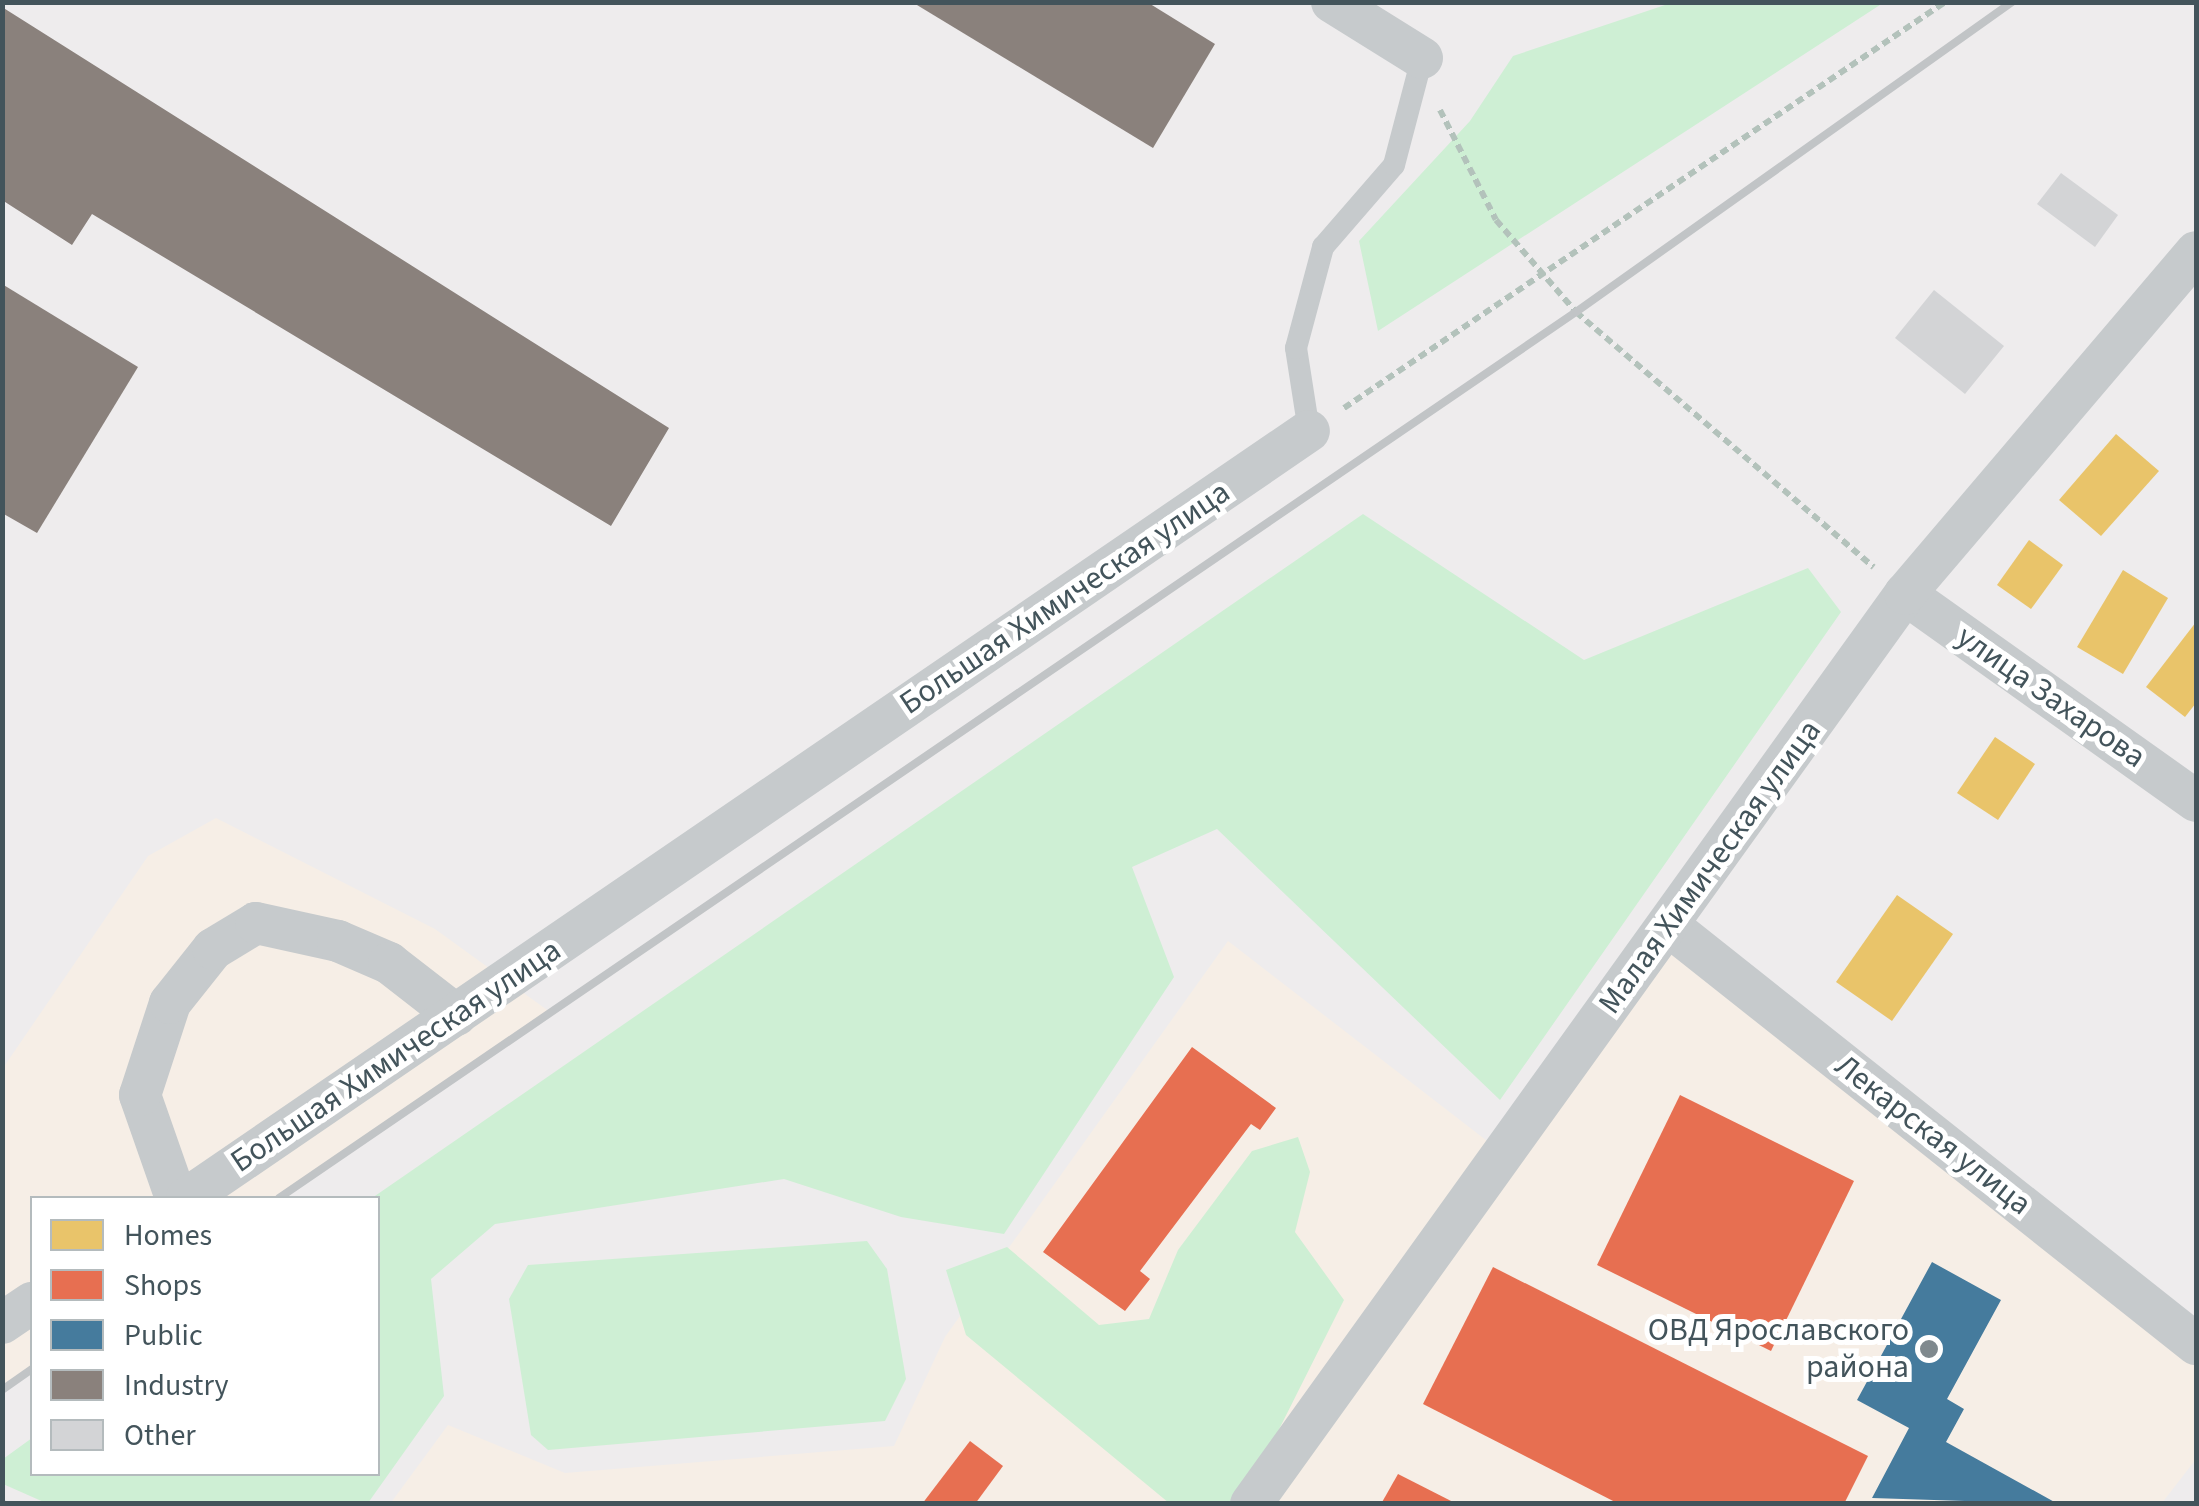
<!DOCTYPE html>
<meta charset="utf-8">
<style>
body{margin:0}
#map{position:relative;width:2199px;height:1506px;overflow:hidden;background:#eeeced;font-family:"Source Sans 3",sans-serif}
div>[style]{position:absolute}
.commercial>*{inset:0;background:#f6eee6}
.green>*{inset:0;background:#ceefd4}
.homes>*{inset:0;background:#e9c46a}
.shops>*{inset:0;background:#e76f51}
.public>*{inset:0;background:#457b9d}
.industry>*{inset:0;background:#8a817c}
.building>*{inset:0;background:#d3d4d6}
.path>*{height:6px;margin-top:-3px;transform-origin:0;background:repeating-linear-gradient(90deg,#b3c2bb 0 8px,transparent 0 13px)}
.lane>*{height:22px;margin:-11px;padding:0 11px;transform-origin:11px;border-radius:11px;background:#c6cacc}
.street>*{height:42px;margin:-21px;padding:0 21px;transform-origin:21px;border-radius:21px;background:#c6cacc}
.rail>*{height:8px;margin:-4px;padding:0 4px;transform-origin:4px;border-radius:4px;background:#c1c4c6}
.dots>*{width:28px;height:28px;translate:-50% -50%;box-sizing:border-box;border:5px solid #fff;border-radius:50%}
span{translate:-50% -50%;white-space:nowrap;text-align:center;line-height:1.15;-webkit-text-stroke:10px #fff;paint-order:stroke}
.street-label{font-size:32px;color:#43545b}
.poi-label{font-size:32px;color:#43545b}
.right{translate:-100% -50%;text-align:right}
.frame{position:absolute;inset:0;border:5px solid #43545b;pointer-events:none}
.legend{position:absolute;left:30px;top:1196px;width:350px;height:280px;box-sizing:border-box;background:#fff;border:2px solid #b4bbbd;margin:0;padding:12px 18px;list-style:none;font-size:30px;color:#43545b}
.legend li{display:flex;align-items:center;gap:20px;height:50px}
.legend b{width:50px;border:2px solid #b4bbbd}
</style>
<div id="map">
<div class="commercial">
<div style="clip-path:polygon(216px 818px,435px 929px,550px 1012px,279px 1198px,32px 1198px,32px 1369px,3px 1389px,3px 1068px,148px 856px)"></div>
<div style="clip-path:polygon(1669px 926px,2196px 1344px,2196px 1459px,2162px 1503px,390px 1504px,448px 1425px,565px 1473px,894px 1446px,945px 1337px,1228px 941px,1504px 1154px)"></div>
</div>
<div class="green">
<div style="clip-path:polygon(1671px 3px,1883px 3px,1378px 331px,1359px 241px,1470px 121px,1513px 56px)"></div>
<div style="clip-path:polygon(1363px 514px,1584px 660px,1808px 568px,1841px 612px,1500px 1100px,1217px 829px,1132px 867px,1174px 977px,1004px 1234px,901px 1217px,784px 1179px,495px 1224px,431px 1279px,444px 1396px,368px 1503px,46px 1503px,3px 1484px,3px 1459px,32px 1438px,32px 1474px,378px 1474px,372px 1198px)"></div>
<div style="clip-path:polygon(1298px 1137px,1310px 1172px,1295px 1232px,1344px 1300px,1242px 1503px,1169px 1503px,966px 1335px,946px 1270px,1007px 1247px,1099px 1325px,1149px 1319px,1178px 1250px,1252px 1151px)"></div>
<div style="clip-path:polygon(867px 1241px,887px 1269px,906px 1379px,885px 1421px,548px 1450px,531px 1435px,509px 1299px,528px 1265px)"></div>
</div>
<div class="homes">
<div style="clip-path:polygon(2116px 434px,2159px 471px,2101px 536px,2059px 500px)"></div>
<div style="clip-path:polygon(2029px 540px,2063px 565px,2031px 609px,1997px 585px)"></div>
<div style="clip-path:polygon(2123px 570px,2168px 598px,2123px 674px,2077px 647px)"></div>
<div style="clip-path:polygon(2196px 622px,2196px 703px,2185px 717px,2146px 687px)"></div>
<div style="clip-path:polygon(1995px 737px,2035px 764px,1998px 820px,1957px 793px)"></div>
<div style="clip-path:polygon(1897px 895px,1953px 934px,1892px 1021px,1836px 982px)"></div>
</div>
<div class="shops">
<div style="clip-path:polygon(1192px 1047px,1276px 1108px,1260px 1130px,1251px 1124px,1140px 1271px,1150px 1279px,1125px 1311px,1043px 1252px)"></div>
<div style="clip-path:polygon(1680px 1095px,1854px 1181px,1771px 1351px,1597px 1265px)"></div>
<div style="clip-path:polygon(1493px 1267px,1868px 1456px,1844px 1504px,1619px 1504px,1423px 1404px)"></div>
<div style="clip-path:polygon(970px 1441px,1003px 1466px,975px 1504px,922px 1504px)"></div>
<div style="clip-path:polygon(1398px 1474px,1457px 1504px,1381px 1504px)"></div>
</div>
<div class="public">
<div style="clip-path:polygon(1932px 1262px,2001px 1300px,1947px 1399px,1964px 1409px,1946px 1442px,2058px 1504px,1872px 1498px,1909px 1428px,1857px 1400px)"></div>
</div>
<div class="industry">
<div style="clip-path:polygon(912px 2px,1147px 2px,1215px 44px,1153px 148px)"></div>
<div style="clip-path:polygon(2px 7px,669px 428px,611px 526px,92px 214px,72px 245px,2px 200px)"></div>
<div style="clip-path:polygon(2px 284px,138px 367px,37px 533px,2px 513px)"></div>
</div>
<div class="building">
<div style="clip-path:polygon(2061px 173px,2118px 215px,2095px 247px,2037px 204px)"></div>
<div style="clip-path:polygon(1934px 290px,2004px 346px,1965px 394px,1895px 338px)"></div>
</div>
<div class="path">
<div style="left:1440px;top:110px;width:123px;rotate:63deg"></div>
<div style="left:1496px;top:220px;width:122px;rotate:49deg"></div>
<div style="left:1576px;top:312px;width:392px;rotate:40.6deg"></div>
<div style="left:1344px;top:408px;width:725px;rotate:-34.04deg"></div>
<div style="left:2px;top:1502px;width:4px;rotate:34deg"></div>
</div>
<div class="lane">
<div style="left:1309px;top:431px;width:84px;rotate:-98.9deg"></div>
<div style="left:1296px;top:348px;width:105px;rotate:-75deg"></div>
<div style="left:1323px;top:247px;width:108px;rotate:-49.1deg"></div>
<div style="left:1394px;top:165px;width:111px;rotate:-75.3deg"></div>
</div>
<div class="street">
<div style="left:1332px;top:2px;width:106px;rotate:31.9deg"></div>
<div style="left:1905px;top:594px;width:357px;rotate:35.4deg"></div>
<div style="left:1669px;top:926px;width:673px;rotate:38.42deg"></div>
<div style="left:176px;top:1198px;width:109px;rotate:-109.3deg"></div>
<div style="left:140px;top:1095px;width:97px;rotate:-71.9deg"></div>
<div style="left:170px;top:1003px;width:69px;rotate:-51.5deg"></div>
<div style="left:213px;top:949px;width:50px;rotate:-31.2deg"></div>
<div style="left:256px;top:923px;width:84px;rotate:12.4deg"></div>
<div style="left:338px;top:941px;width:56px;rotate:23.3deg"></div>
<div style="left:389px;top:963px;width:85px;rotate:37.8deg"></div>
<div style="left:187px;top:1198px;width:1359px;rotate:-34.36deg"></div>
<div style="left:2px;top:1323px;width:36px;rotate:-34deg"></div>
<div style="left:1251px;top:1504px;width:1121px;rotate:-54.3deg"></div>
<div style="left:1905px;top:594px;width:449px;rotate:-49.6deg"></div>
</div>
<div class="rail">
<div style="left:279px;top:1198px;width:1571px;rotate:-34.34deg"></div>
<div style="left:1576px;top:312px;width:535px;rotate:-35.41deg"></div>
<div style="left:2px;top:1390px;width:37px;rotate:-35deg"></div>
</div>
<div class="dots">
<div style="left:1929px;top:1349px;background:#7f898e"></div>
</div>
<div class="street-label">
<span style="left:1065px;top:598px;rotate:-34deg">Большая Химическая улица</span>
<span style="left:2051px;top:697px;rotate:35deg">улица Захарова</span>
<span style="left:1710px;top:867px;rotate:-54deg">Малая Химическая улица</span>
<span style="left:396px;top:1056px;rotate:-34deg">Большая Химическая улица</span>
<span style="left:1933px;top:1135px;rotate:38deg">Лекарская улица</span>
</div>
<div class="poi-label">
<span class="right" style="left:1909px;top:1349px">ОВД Ярославского<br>района</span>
</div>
<div class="frame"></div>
<ul class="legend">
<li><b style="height:28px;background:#e9c46a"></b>Homes</li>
<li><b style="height:28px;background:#e76f51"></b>Shops</li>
<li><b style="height:28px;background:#457b9d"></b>Public</li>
<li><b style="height:28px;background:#8a817c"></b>Industry</li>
<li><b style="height:28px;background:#d3d4d6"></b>Other</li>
</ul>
</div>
